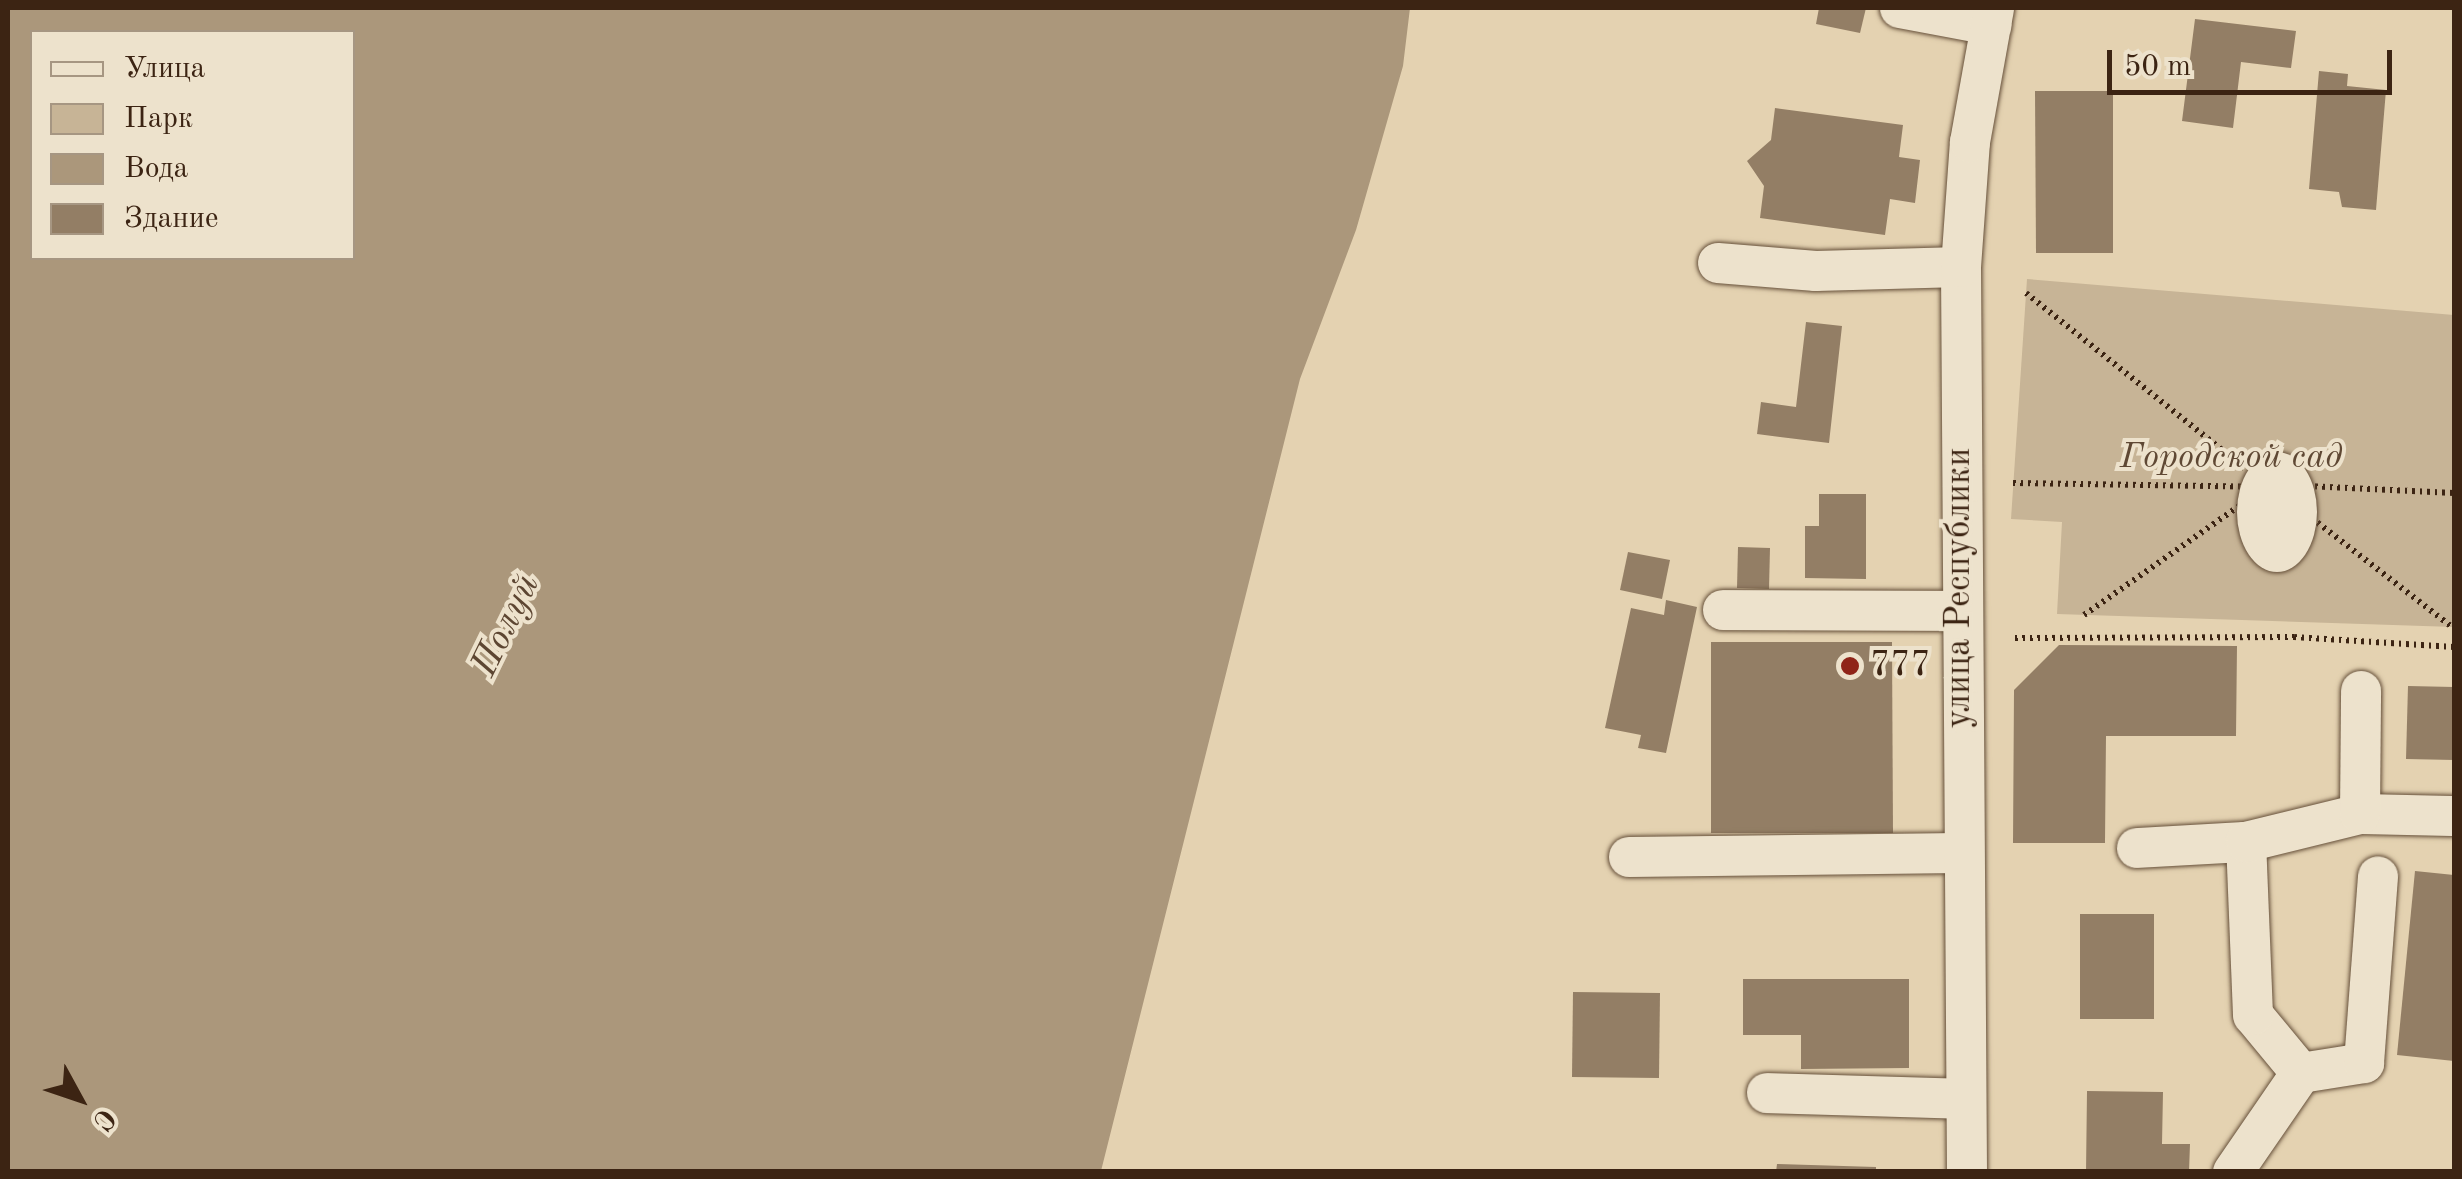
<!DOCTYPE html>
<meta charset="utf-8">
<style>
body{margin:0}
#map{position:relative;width:2462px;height:1179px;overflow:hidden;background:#e4d2b1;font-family:"Old Standard TT",serif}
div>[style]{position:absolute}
.green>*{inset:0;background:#c7b496}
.water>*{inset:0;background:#ab977b}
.building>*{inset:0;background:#937e65}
.path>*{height:6px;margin-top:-3px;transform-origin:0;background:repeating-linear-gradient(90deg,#3c2413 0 2.5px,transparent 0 7.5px)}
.roads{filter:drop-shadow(0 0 2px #66503a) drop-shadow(0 0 2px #66503a)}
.minor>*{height:40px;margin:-20px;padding:0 20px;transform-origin:20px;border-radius:20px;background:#ede2cc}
.minor>.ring{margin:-20px;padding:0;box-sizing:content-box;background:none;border:40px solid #ede2cc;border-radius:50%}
.dots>*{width:28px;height:28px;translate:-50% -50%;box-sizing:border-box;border:5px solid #ede2cc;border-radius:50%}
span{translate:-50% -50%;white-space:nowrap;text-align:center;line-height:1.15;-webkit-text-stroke:8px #ede2cc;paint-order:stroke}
.park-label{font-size:35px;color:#5f4834;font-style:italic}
.street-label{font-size:35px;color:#3c2413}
.poi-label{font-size:35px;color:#3c2413}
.left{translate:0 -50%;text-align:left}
.water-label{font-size:38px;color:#5d4632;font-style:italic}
.frame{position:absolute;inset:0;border:10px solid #3c2413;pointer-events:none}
.legend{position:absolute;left:30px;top:30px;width:325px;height:230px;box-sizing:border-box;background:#ede2cc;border:2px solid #a69682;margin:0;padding:12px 18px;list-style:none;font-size:30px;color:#3c2413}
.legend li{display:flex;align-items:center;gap:20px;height:50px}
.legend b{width:50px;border:2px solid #a69682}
.north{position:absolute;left:30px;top:1049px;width:100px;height:100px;-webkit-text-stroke:8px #ede2cc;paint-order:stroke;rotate:130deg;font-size:28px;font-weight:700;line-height:40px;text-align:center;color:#3c2413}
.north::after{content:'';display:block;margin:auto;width:35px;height:45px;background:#3c2413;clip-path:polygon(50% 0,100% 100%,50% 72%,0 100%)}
.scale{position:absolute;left:2107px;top:50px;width:285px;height:45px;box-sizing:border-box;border:5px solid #3c2413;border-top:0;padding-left:12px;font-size:30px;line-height:35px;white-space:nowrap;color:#3c2413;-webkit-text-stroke:8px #ede2cc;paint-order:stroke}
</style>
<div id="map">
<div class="green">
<div style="clip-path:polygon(2027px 279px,2454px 315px,2454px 627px,2057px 614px,2062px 522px,2011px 519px)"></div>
</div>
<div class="water">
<div style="clip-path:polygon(evenodd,8px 8px,1410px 8px,1403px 66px,1356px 230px,1300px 379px,1101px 1171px,8px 1171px,8px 8px,32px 32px,352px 32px,352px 258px,32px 258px,32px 32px)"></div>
</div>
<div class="building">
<div style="clip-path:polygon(1819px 8px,1866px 8px,1860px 33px,1816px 24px)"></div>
<div style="clip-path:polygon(2195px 19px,2296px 31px,2291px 68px,2241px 62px,2233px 128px,2182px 121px)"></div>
<div style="clip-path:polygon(2319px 71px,2348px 74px,2347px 86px,2386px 90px,2376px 210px,2342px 207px,2339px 192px,2309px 189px)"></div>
<div style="clip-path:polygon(2035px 91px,2113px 91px,2113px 253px,2036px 253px)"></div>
<div style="clip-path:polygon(1775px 108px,1903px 125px,1899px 157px,1920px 160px,1915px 203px,1890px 199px,1885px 235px,1760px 218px,1764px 186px,1747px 161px,1771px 140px)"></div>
<div style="clip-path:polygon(1806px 322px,1842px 326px,1829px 443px,1757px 434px,1761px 402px,1796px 407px)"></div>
<div style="clip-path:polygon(1819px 494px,1866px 494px,1866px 579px,1805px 578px,1805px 526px,1819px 526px)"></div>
<div style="clip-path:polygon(1738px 547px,1770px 548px,1769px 589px,1737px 588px)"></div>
<div style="clip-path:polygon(1628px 552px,1670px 560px,1662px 599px,1620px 590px)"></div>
<div style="clip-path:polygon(1666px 600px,1697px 607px,1666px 753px,1638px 748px,1641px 735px,1605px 728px,1631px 608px,1664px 615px)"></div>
<div style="clip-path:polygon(1711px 642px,1892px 642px,1893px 833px,1711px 833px)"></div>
<div style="clip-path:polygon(2059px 645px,2237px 646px,2236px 736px,2106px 736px,2105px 843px,2013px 843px,2014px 690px)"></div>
<div style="clip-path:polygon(2408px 686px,2454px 687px,2454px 760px,2406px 759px)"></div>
<div style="clip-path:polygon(2415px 871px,2454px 875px,2454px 1061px,2397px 1055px)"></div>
<div style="clip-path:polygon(2080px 914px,2154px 914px,2154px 1019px,2080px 1019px)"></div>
<div style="clip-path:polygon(1743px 979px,1909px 979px,1909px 1068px,1801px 1069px,1801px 1035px,1743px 1035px)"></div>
<div style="clip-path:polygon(1573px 992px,1660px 993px,1659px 1078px,1572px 1077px)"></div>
<div style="clip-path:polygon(2087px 1091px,2163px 1092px,2162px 1144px,2190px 1144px,2189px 1172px,2086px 1172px)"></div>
<div style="clip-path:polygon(1777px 1164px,1876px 1167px,1876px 1172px,1776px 1172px)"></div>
</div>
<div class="path">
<div style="left:2026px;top:293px;width:299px;rotate:38.7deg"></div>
<div style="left:2013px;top:483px;width:244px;rotate:0.9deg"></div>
<div style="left:2285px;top:485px;width:169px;rotate:2.7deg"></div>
<div style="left:2282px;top:495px;width:215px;rotate:37.8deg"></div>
<div style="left:2084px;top:615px;width:214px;rotate:-35.1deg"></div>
<div style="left:2015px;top:638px;width:279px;rotate:-0.2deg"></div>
<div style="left:2294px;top:637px;width:160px;rotate:3.6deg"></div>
</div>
<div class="roads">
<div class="minor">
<div style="left:1900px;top:8px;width:93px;rotate:10.6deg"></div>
<div style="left:1718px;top:263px;width:98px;rotate:4.7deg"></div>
<div style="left:1816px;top:271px;width:145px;rotate:-1.6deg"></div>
<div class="ring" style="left:2257px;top:472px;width:-12px;height:-12px"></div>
<div style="left:1723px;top:610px;width:236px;rotate:0.2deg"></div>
<div style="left:2360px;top:814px;width:94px;rotate:1.2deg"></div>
<div style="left:2137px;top:848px;width:109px;rotate:-3.2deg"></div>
<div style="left:1629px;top:857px;width:332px;rotate:-0.7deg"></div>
<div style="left:2301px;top:1073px;width:64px;rotate:-9deg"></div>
<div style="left:2364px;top:1063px;width:187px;rotate:-85.7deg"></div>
<div style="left:1767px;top:1093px;width:199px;rotate:1.7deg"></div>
<div style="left:1967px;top:1172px;width:905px;rotate:-90.38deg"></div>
<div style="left:1961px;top:267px;width:125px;rotate:-85.9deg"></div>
<div style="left:1970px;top:142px;width:136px;rotate:-79.8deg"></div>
<div style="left:2233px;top:1172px;width:120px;rotate:-55.5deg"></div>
<div style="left:2301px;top:1073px;width:75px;rotate:-129.6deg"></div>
<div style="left:2253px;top:1015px;width:173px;rotate:-92.3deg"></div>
<div style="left:2246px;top:842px;width:117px;rotate:-13.8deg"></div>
<div style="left:2360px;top:814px;width:123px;rotate:-89.5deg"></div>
</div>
</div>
<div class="dots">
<div style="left:1850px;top:666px;background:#8f2418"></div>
</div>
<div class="park-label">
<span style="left:2231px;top:458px">Городской сад</span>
</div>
<div class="street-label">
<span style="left:1960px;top:588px;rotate:-90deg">улица Республики</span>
</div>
<div class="poi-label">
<span class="left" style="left:1870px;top:666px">777</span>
</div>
<div class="water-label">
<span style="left:507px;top:626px;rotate:-64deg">Полуй</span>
</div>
<div class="frame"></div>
<ul class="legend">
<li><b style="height:12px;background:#ede2cc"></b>Улица</li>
<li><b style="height:28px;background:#c7b496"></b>Парк</li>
<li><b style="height:28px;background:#ab977b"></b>Вода</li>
<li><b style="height:28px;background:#937e65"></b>Здание</li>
</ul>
<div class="north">С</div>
<div class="scale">50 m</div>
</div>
